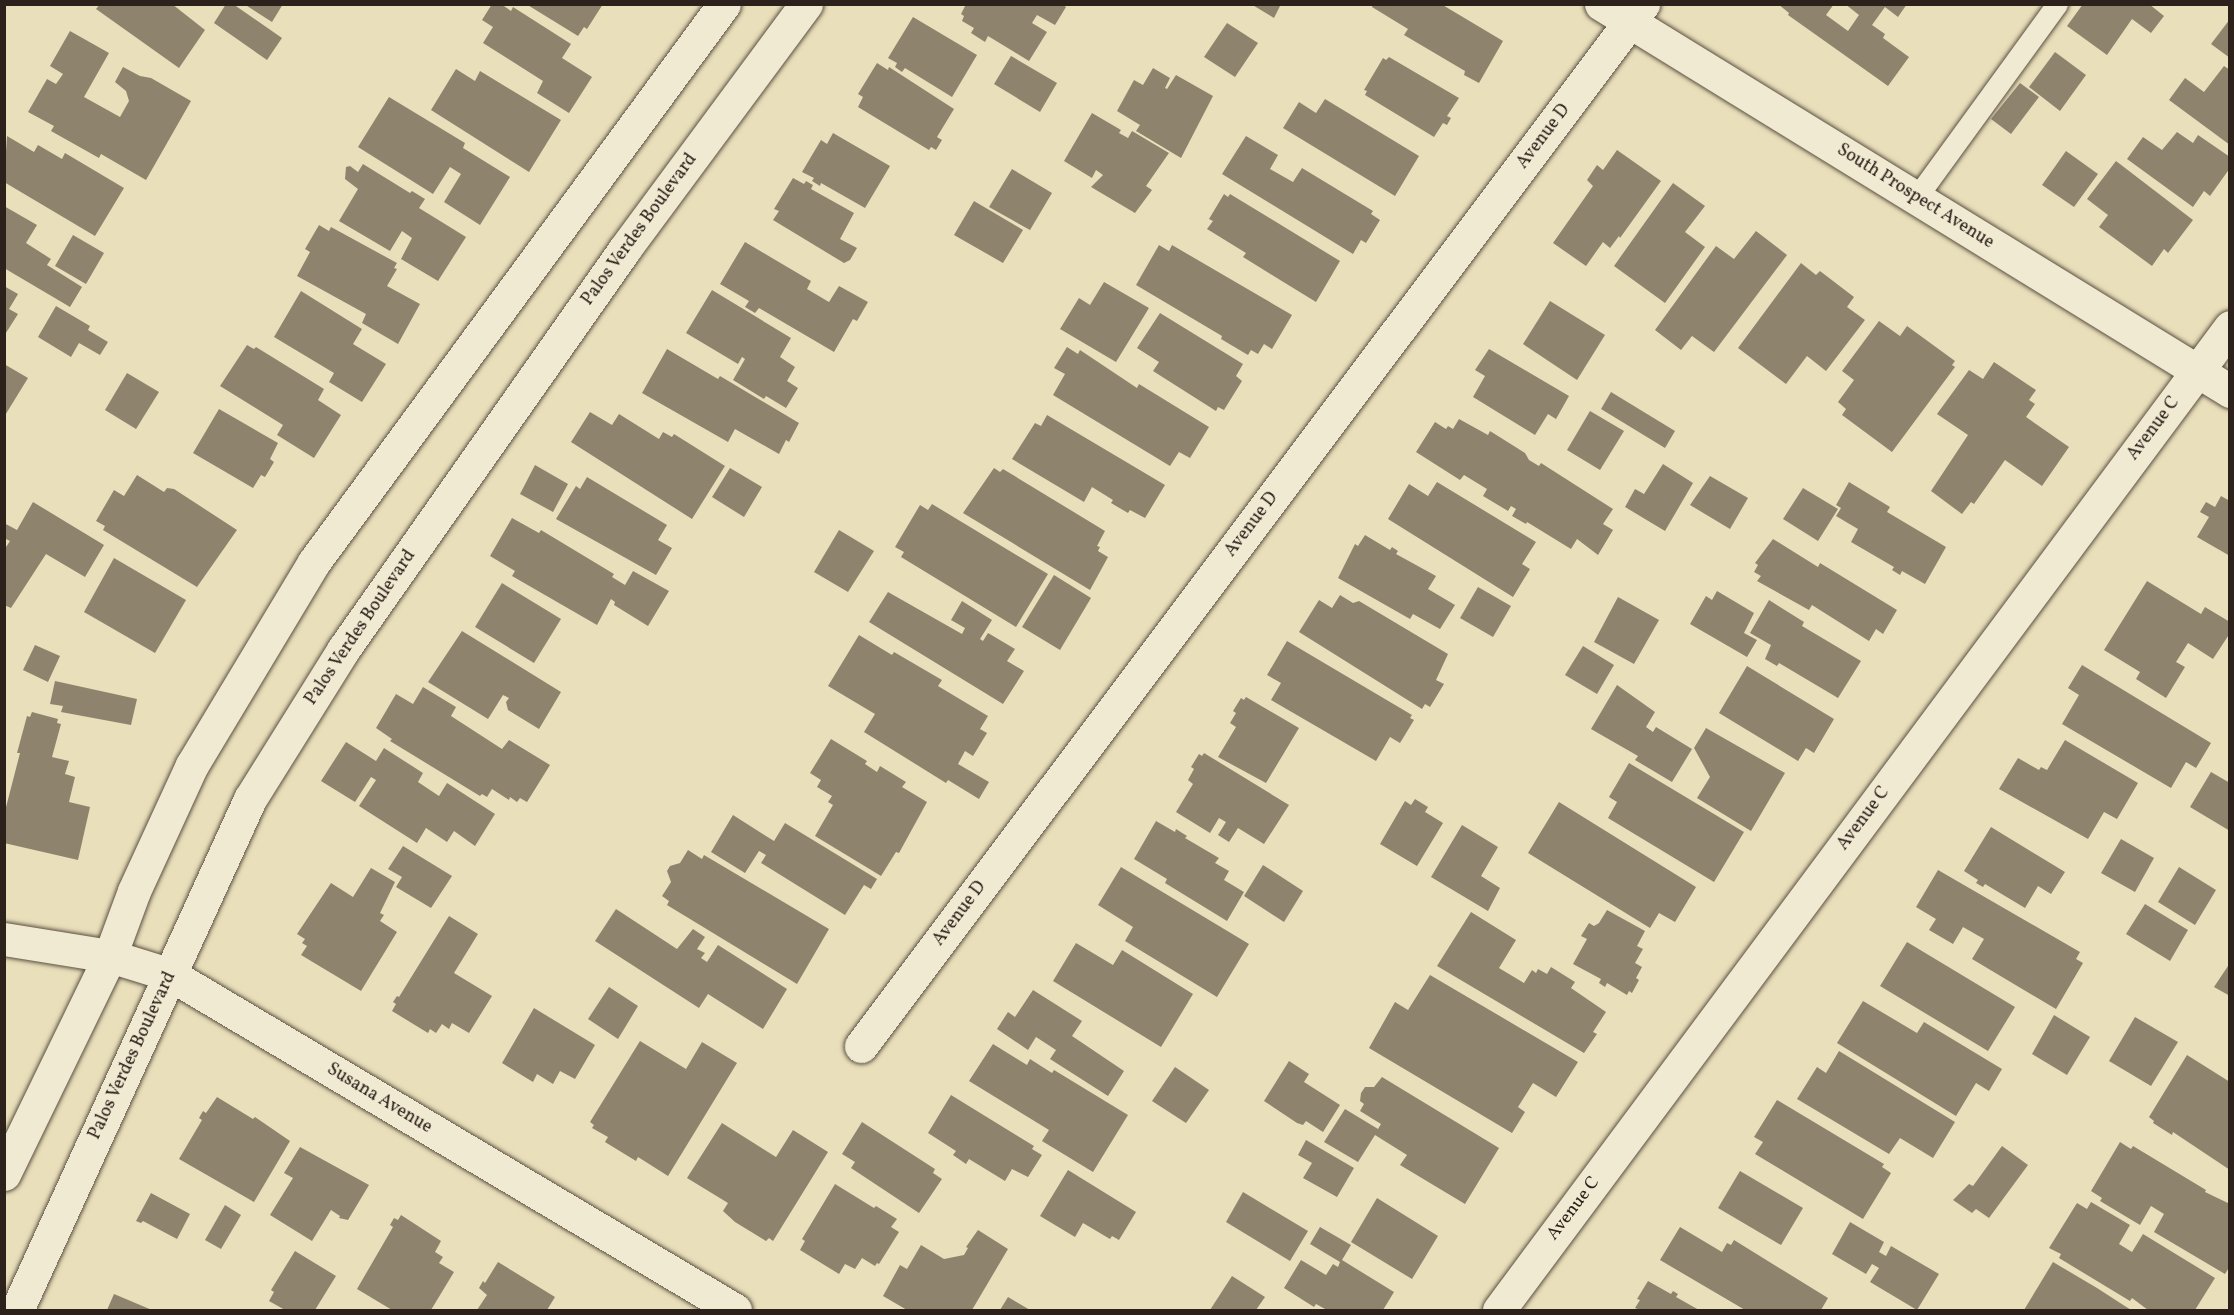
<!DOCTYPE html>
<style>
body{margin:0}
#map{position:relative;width:2234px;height:1315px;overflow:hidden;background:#e9dfba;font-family:Vollkorn,serif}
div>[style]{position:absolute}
.building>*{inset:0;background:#8e846e}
.roads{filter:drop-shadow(0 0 2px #5b5043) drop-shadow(0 0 2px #5b5043)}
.service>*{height:21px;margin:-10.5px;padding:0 10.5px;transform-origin:10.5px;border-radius:10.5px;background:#f1ead2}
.minor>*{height:33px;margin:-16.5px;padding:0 16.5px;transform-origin:16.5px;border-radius:16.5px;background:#f1ead2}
.secondary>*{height:33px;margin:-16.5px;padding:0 16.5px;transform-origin:16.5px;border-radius:16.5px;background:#f1ead2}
span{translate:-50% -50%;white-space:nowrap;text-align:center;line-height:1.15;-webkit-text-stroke:5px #f1ead2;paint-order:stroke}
.street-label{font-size:18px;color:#2c211b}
.frame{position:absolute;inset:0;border:6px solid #2c211b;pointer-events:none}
</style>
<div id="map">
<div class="building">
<div style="clip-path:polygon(100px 4px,172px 4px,205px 30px,179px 68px,96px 9px)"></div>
<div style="clip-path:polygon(226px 4px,233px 4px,282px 38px,267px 60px,214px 23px)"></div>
<div style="clip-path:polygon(244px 4px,283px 4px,272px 22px)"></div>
<div style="clip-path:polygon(492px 4px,501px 4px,511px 11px,513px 7px,571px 44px,562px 58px,592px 77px,569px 113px,537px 93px,543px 81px,483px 43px,493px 27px,482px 20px)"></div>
<div style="clip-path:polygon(526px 4px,603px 4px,587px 29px,584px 27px,578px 36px)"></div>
<div style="clip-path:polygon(966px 4px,1062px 4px,1066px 7px,1055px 25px,1037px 15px,1032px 23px,1047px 32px,1029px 61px,988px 36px,985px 42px,971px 33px,974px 28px,962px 21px,964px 16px,961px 14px)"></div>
<div style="clip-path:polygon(1251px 4px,1281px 4px,1274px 18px)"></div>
<div style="clip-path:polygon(1373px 4px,1441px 4px,1503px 41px,1479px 83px,1464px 75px,1465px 71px,1404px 35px,1408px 29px,1372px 7px)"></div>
<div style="clip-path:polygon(1778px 4px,1834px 4px,1826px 15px,1848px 31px,1859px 15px,1845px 4px,1907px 4px,1898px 17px,1885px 7px,1872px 25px,1885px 34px,1883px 38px,1909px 57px,1888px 86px,1788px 15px,1789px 13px)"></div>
<div style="clip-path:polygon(2083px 4px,2149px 4px,2164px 16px,2151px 33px,2132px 19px,2107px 55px,2067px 26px)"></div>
<div style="clip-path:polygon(913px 17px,977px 55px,952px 97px,905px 68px,902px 72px,895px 67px,897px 63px,888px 58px)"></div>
<div style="clip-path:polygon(2230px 19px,2230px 58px,2211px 44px)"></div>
<div style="clip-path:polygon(1227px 23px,1258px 43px,1235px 77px,1204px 57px)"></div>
<div style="clip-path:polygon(70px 31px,109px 53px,84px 97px,120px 117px,129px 101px,126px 91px,115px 82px,123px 67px,140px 76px,151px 78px,191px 101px,146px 180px,101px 154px,99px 158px,51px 131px,54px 126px,28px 112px,47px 79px,56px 84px,63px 74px,50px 66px)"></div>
<div style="clip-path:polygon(2055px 52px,2086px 75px,2060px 111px,2029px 87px)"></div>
<div style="clip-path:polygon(1011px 56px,1057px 83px,1040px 112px,994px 84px)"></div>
<div style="clip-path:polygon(1389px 57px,1459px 98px,1447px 116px,1451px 118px,1447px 125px,1443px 123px,1434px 137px,1365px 95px,1367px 91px,1364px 90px,1383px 58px,1386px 60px)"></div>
<div style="clip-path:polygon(877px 63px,888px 70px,889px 67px,954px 109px,937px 137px,942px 140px,936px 150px,931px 147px,929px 150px,858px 107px,863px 97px,858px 94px)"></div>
<div style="clip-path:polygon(2224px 66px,2230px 70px,2230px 145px,2169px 100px,2185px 78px,2204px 92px)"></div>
<div style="clip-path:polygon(1153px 68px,1170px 78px,1165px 88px,1167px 89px,1176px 75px,1213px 96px,1181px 158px,1136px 131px,1140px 125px,1117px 111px,1134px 80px,1143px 85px)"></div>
<div style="clip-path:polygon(456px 69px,475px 81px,480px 71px,561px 120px,529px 172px,431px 110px)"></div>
<div style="clip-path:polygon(2020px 83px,2039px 97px,2011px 134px,1991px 119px)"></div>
<div style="clip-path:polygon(389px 97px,465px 143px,463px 148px,510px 177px,480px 225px,444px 202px,461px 174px,450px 167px,433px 194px,358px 147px)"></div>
<div style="clip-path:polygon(1325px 99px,1419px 156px,1395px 196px,1283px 128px,1299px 102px,1316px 113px)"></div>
<div style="clip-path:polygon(1092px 113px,1121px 130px,1119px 133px,1128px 138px,1132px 131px,1169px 153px,1146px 186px,1152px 190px,1135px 213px,1091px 187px,1103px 175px,1096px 170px,1092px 178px,1064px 161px)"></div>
<div style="clip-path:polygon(2177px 132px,2193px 143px,2198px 135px,2230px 157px,2230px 168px,2210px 196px,2204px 191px,2193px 207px,2127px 159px,2143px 137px,2162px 150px)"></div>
<div style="clip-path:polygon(833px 133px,890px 166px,865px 208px,821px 183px,820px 186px,812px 181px,814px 178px,802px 172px,821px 140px,827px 144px)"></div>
<div style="clip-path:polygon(7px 136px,34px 152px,38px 145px,62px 159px,65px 153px,124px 188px,95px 236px,4px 182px)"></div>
<div style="clip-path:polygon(1246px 136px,1278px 155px,1270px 169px,1293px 182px,1302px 168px,1373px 211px,1371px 214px,1380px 220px,1366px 243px,1361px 240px,1353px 254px,1222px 174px)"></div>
<div style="clip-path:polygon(1617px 150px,1661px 181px,1620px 238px,1619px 236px,1610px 248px,1603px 242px,1586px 266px,1553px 243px,1593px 186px,1587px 180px,1597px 165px,1603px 170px)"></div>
<div style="clip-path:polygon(2066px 151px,2098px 174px,2074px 207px,2042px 185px)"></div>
<div style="clip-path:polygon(2116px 161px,2193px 220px,2168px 253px,2164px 249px,2152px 266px,2099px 227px,2108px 215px,2087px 199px)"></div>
<div style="clip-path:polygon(363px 164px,410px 193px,412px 191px,425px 199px,419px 208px,466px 237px,438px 281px,401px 259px,412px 238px,402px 231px,390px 251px,339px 221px,358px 189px,345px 179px,346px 167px,350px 166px,358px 172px)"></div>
<div style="clip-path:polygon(1012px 169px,1052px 193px,1030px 230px,989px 207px)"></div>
<div style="clip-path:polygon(793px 178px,804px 184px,806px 181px,813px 185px,811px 189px,854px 213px,840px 239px,857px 248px,850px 260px,844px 263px,773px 220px,779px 211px,774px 209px)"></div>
<div style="clip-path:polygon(1673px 183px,1705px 206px,1685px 232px,1705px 247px,1665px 303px,1614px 266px)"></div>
<div style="clip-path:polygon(1224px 194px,1228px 197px,1230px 194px,1340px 261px,1316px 302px,1243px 257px,1246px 253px,1207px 229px,1213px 221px,1209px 219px)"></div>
<div style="clip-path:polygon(974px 201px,1023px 230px,1003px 263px,954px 235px)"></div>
<div style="clip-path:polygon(4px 206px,37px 225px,26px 243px,51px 259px,47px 265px,82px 287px,70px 307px,4px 268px)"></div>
<div style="clip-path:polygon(319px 225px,329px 231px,331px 227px,397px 263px,394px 268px,397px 269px,387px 286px,420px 304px,398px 344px,362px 323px,366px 314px,297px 276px,310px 252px,305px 249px)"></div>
<div style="clip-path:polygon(1756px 231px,1787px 255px,1714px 352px,1692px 336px,1681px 350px,1655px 330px,1716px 246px,1734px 259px)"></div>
<div style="clip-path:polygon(73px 235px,104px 253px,86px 284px,55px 266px)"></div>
<div style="clip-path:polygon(745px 242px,811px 281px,807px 289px,829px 302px,839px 286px,868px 302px,857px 321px,853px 319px,834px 352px,759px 308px,755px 313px,745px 307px,749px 301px,720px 284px)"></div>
<div style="clip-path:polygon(1159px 245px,1169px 251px,1172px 245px,1292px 315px,1272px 349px,1264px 344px,1258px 354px,1251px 350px,1248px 355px,1221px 339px,1222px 336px,1136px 285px)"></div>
<div style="clip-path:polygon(1801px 263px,1816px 275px,1820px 271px,1854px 297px,1847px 307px,1865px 320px,1826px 371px,1807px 356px,1786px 384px,1738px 348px)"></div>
<div style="clip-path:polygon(1104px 282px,1149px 308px,1116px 362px,1060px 329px,1079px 298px,1090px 305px)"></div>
<div style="clip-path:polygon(4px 286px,18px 294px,9px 309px,18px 314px,4px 336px)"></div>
<div style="clip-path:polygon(712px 290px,791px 338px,780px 357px,795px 367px,787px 381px,798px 388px,786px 408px,766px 396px,764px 399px,733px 380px,745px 359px,742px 357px,738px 364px,686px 333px)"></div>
<div style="clip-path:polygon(301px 291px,362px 329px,353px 344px,386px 364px,362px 402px,329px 382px,334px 373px,274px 337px)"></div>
<div style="clip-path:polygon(1550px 301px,1605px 335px,1577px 380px,1523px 344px)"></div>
<div style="clip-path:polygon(56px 306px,90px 326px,88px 330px,108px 342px,100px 355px,79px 343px,71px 357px,38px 337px)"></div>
<div style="clip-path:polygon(1160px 313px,1243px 364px,1236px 376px,1242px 381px,1224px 410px,1218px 407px,1216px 411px,1153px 371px,1159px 362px,1137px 348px)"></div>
<div style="clip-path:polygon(1879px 321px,1900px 336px,1907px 326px,1955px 361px,1952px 365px,1955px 367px,1892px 452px,1842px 415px,1846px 409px,1838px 402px,1854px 380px,1842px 371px)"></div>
<div style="clip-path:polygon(247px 345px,254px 349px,256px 347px,324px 389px,318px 400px,341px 415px,314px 458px,277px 435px,283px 425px,220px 386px)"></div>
<div style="clip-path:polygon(1067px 347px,1078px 354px,1080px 350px,1137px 388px,1139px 384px,1209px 427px,1190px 458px,1179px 452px,1170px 466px,1053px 395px,1065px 374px,1054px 368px)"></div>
<div style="clip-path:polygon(667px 349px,718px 379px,720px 376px,799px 423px,789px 442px,786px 440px,779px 454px,735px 429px,728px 442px,642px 393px)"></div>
<div style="clip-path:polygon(1489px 349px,1569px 396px,1556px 419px,1548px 414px,1535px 435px,1473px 397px,1485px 376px,1475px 370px)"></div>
<div style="clip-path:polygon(1994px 362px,2036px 390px,2029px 400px,2035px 404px,2026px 417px,2069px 447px,2042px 486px,2005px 460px,1974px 504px,1971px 502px,1962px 514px,1931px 491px,1968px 435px,1937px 414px,1969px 370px,1983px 379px)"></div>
<div style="clip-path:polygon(4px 364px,28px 378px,4px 417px)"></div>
<div style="clip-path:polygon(127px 373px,159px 392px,136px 429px,105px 410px)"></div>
<div style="clip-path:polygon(1611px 392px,1675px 431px,1665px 448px,1601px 409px)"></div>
<div style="clip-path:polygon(219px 409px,278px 443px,270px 459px,274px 462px,265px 477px,261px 475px,253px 488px,193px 453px)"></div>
<div style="clip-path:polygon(1590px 411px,1624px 431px,1600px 470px,1567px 450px)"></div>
<div style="clip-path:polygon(590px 412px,612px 425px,619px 414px,659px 439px,663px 432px,672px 437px,674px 434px,725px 466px,692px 519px,571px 442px)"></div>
<div style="clip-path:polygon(1047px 415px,1165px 485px,1145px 518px,1130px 510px,1128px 513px,1111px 503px,1113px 500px,1092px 487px,1084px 502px,1012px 459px,1035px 423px,1041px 426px)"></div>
<div style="clip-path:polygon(1459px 419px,1488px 435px,1490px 431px,1525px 453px,1529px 460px,1539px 466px,1541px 463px,1613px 509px,1603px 524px,1613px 530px,1598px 555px,1577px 539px,1571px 549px,1527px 522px,1526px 524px,1512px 516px,1516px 509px,1511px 506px,1508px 511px,1483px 496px,1487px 489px,1464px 475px,1460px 480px,1416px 452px,1435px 422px,1446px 429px,1448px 426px,1453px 429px)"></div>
<div style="clip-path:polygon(1663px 464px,1693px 483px,1665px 531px,1625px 507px,1635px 489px,1644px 494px)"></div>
<div style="clip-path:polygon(535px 465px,568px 484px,553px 512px,520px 494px)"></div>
<div style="clip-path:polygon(730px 468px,762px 487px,744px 517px,712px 497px)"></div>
<div style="clip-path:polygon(994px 468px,1000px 472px,1003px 469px,1105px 531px,1097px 546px,1100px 547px,1098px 551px,1108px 557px,1090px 590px,963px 513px)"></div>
<div style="clip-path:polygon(137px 475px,164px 492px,167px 488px,174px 489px,237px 530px,197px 587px,103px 530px,105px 526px,96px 521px,114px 490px,124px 496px)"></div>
<div style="clip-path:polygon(1710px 476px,1748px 498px,1730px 529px,1690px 505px)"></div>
<div style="clip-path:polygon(587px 477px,667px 525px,658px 540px,672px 548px,656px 575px,556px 519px,576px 486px,580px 489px)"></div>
<div style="clip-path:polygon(1437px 482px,1536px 542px,1522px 564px,1530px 569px,1513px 597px,1388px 519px,1409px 484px,1428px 496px)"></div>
<div style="clip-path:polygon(1849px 482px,1890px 507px,1887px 512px,1946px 547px,1925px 584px,1902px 571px,1900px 575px,1892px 570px,1894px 567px,1851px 542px,1858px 529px,1836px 516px,1841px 508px,1836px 505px)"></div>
<div style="clip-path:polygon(1803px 488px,1838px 509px,1818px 541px,1783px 519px)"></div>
<div style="clip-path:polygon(2221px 496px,2230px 501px,2230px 556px,2197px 537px,2209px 517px,2200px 512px,2206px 502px,2215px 507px)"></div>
<div style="clip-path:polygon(33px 502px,104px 545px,85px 577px,46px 554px,11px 608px,4px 605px,4px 550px,10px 541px,4px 538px,4px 523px,17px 530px)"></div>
<div style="clip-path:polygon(932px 504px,1048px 574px,1016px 627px,901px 557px,904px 552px,895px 547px,920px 505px,928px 510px)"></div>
<div style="clip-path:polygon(512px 518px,539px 533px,541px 530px,614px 574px,612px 577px,625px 585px,633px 571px,669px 591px,648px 626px,614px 605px,615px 602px,611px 599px,597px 625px,512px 576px,515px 571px,490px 556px)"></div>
<div style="clip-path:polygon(839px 530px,874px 551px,848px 592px,814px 572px)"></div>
<div style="clip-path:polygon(1365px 535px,1390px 550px,1392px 547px,1398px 551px,1396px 554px,1436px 576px,1428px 589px,1455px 605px,1440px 629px,1413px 614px,1410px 619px,1338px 578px,1355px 544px,1358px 546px)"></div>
<div style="clip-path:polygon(1773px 539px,1818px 567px,1820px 563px,1897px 610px,1883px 634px,1876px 629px,1869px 641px,1812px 605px,1809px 610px,1757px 581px,1761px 576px,1754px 572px,1758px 565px,1755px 563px)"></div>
<div style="clip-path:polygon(114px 558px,186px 600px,155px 653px,84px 612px)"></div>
<div style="clip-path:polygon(1054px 575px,1091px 598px,1060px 650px,1022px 627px)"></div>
<div style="clip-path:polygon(2147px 581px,2201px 614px,2205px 607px,2230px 622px,2230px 633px,2213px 659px,2188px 643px,2176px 662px,2185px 667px,2166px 698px,2136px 679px,2140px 672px,2104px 650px)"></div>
<div style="clip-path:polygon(502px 583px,561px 619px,534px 663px,475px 627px)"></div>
<div style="clip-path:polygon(1478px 587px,1511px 606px,1493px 637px,1460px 618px)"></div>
<div style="clip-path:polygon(1717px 591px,1754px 613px,1744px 633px,1757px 640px,1747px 657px,1690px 624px,1706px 596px,1712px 600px)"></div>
<div style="clip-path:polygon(888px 592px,962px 634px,965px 628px,951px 620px,962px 601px,992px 620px,980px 639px,983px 641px,988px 633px,1015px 649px,1007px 661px,1024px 671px,1003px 704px,869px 622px)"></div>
<div style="clip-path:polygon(1340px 595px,1353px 603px,1359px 601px,1448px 654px,1436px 680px,1444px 684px,1430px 707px,1425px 704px,1422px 709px,1299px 632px,1319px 600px,1332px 608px)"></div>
<div style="clip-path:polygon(1618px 597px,1659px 620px,1634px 664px,1594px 642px)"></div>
<div style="clip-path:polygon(1769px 600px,1804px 622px,1802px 626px,1861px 661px,1838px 698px,1779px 663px,1777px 666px,1765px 659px,1771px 645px,1750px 633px)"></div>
<div style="clip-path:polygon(462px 631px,561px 692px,539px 729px,508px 710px,506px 702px,509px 698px,503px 695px,488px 719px,428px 682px)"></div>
<div style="clip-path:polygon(859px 635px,892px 655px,894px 652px,942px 680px,938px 686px,988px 716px,980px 729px,987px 733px,973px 756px,965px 751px,958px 764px,989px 782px,979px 799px,948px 780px,946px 783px,864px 732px,875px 714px,828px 686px)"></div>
<div style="clip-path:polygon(1287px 641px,1412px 715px,1410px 718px,1414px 720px,1400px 743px,1390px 737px,1376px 761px,1271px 700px,1281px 683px,1267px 675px)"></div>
<div style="clip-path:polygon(35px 645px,60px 656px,48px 682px,23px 670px)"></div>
<div style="clip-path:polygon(1583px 646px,1614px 665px,1597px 694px,1565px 675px)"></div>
<div style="clip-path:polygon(2082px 665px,2211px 743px,2196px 768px,2186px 762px,2171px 788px,2062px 724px,2079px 695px,2068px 688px)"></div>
<div style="clip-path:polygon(1747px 666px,1834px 719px,1814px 753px,1806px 748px,1798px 761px,1719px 713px)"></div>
<div style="clip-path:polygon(55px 681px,137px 699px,131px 725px,61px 712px,63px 706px,50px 704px)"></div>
<div style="clip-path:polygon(1617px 685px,1655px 712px,1646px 727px,1653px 732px,1656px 727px,1692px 749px,1672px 782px,1635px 760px,1638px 756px,1591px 729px)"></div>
<div style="clip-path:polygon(423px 687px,456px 707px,451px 716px,502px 749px,509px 740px,550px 765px,527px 802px,520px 798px,517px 802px,510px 797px,509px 800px,492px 789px,487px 797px,482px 794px,480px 796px,390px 741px,392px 739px,376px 728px,396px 694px,413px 704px)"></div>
<div style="clip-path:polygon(1246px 697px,1299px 728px,1266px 783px,1218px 757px,1236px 727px,1230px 723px,1236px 713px,1233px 711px,1241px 698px,1244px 700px)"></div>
<div style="clip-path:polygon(32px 712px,58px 719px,57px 723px,61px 724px,52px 757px,69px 761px,65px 774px,75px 777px,69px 802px,90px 807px,78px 860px,4px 843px,4px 815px,20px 753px,17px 753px,27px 716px,30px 717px)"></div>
<div style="clip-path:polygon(1706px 728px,1785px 773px,1751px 831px,1697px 798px,1710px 777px,1694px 748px)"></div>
<div style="clip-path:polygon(831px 739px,867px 761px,865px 764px,877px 772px,880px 766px,906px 782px,902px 787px,927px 802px,899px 853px,896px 852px,881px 876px,815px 836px,833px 805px,828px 802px,832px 796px,817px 787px,821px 780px,810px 773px)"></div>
<div style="clip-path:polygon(2065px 740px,2138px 783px,2117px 819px,2104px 812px,2088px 839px,1999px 789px,2018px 758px,2039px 770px,2041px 767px,2047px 770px)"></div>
<div style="clip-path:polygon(346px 742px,376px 761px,384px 748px,423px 773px,418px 782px,439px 796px,447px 783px,495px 814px,475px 846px,454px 831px,447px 842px,426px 828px,417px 843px,359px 806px,376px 780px,371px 777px,355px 802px,321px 781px)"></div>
<div style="clip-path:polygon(1204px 753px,1289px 805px,1264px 844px,1238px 828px,1229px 842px,1218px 835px,1226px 822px,1219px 818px,1210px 833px,1176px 812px,1193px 784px,1188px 780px,1194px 769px,1191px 767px,1199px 754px,1202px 756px)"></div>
<div style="clip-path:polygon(1629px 763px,1744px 832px,1714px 882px,1608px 818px,1617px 802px,1609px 797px)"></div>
<div style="clip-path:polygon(2211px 772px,2230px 783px,2230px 831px,2190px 807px)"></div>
<div style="clip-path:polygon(1415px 799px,1428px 807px,1425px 812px,1443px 823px,1417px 866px,1380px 844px,1405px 801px,1411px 805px)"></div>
<div style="clip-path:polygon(1559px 802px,1696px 887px,1675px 922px,1659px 913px,1650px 928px,1528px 853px)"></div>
<div style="clip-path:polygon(733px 815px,774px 841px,785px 823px,877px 879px,871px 889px,864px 885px,845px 915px,761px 863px,766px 855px,759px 851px,745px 873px,711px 852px)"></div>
<div style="clip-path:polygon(1156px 821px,1175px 832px,1176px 829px,1187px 836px,1185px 838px,1219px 858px,1215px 863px,1229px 871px,1224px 880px,1244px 892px,1227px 921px,1165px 883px,1167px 879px,1134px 859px)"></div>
<div style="clip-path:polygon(1462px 825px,1498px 847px,1481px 876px,1500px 888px,1488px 911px,1431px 877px)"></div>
<div style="clip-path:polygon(1991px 827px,2065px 872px,2051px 894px,2038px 886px,2025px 908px,1985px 884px,1983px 887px,1976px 883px,1978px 880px,1964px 871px)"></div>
<div style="clip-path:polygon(2121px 839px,2154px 858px,2135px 892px,2101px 873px)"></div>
<div style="clip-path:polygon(403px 846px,452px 876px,431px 908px,396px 887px,402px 877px,388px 869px)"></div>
<div style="clip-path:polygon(688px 850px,702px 859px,704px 855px,829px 929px,797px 984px,667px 905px,669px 901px,662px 896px,671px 882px,667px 871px,670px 866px,680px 863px)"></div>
<div style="clip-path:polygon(1263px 865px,1303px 891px,1284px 922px,1244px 896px)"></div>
<div style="clip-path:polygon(1121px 867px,1249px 944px,1217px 997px,1125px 941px,1133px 927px,1098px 905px)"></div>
<div style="clip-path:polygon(2179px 867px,2216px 890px,2195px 925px,2158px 902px)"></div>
<div style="clip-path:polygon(371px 868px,395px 882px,380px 913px,384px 915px,380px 921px,397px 932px,361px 991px,301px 955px,307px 946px,302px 943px,305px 939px,297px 934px,331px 883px,353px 897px)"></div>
<div style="clip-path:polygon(1938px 870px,2080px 952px,2076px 959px,2083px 963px,2056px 1009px,1972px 959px,1984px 939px,1963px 927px,1953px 944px,1929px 930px,1936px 919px,1916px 907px)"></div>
<div style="clip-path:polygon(2145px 904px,2188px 930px,2170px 961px,2126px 934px)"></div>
<div style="clip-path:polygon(616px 909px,677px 949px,693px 929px,705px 937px,697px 949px,705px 953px,701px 958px,707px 962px,718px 945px,787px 989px,763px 1029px,708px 994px,699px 1008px,595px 941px)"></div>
<div style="clip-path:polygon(1607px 910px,1645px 931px,1637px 946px,1643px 949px,1635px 963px,1642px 967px,1636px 978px,1639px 980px,1632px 993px,1629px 991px,1627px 995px,1607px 983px,1605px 987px,1599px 983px,1601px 979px,1573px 964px,1587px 939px,1581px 936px,1589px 923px,1594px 926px,1599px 923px)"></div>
<div style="clip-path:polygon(1471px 912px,1516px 940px,1499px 968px,1524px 983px,1532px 970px,1536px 973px,1538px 969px,1547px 974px,1551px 967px,1575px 982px,1571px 988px,1606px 1012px,1593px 1032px,1597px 1034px,1584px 1053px,1437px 966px)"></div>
<div style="clip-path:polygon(449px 916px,478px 934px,454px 973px,492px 996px,469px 1033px,452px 1023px,449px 1029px,442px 1024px,436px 1033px,430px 1029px,428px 1033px,392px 1011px,396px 1004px,393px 1002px,397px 996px,399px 997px)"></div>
<div style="clip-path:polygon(1907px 942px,2015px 1007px,1988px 1051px,1880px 986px)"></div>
<div style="clip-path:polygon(1076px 943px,1113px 965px,1122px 950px,1193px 994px,1161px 1047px,1053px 981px)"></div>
<div style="clip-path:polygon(2230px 963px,2230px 996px,2214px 987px)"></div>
<div style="clip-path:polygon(1430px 975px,1578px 1062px,1556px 1097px,1533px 1083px,1518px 1107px,1525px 1112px,1512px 1133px,1369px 1048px,1395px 1002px,1408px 1010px)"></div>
<div style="clip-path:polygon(609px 987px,638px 1006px,618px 1039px,588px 1019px)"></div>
<div style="clip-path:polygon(1033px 990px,1082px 1021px,1072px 1036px,1124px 1071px,1108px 1096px,1050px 1059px,1056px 1050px,1036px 1037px,1028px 1050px,997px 1029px,1008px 1012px,1015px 1017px)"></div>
<div style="clip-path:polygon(1863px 1001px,1917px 1033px,1924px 1022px,2002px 1069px,1989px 1091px,1976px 1083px,1956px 1116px,1837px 1043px)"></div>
<div style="clip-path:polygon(534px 1008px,595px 1045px,575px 1079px,560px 1071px,553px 1084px,537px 1074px,533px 1082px,502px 1063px)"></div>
<div style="clip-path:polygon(2054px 1015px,2090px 1037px,2067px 1075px,2032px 1054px)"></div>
<div style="clip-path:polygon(2135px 1017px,2178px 1042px,2151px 1086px,2109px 1061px)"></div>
<div style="clip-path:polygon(640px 1041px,686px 1069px,702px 1042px,737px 1063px,668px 1176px,638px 1157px,636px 1161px,605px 1142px,608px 1137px,592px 1128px,594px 1125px,590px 1122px)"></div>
<div style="clip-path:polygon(993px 1044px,1027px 1065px,1030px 1059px,1052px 1073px,1054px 1070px,1128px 1115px,1093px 1172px,1042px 1141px,1049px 1130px,969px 1081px)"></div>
<div style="clip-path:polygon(1839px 1051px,1955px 1122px,1933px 1158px,1900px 1138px,1889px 1154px,1797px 1099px,1817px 1067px,1826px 1073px)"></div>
<div style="clip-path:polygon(2187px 1055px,2230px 1082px,2230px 1170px,2173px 1132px,2172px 1135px,2153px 1123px,2154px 1121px,2149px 1117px)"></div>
<div style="clip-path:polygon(1289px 1061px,1309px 1074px,1304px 1082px,1340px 1105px,1323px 1132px,1306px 1121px,1303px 1125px,1297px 1123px,1264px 1101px)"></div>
<div style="clip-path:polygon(1175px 1067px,1209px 1090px,1186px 1123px,1152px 1101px)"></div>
<div style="clip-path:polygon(1382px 1077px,1499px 1148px,1465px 1204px,1400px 1165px,1407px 1155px,1375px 1135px,1358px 1162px,1324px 1142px,1345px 1109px,1378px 1129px,1381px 1124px,1360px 1111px,1364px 1104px,1360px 1101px,1361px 1093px,1365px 1087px,1374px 1087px)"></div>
<div style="clip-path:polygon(951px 1095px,1034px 1146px,1032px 1149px,1042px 1155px,1028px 1177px,1012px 1169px,1005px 1181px,969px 1159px,966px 1164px,953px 1155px,956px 1151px,928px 1133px)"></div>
<div style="clip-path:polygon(217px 1097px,253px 1119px,255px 1117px,290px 1141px,254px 1202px,179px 1159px,202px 1120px,199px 1118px,203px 1111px,206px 1113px)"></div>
<div style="clip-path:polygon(1777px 1100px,1884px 1164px,1882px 1167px,1891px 1173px,1863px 1219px,1755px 1154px,1763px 1142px,1754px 1137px)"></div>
<div style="clip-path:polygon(862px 1122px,935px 1169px,933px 1173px,942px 1179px,919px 1213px,851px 1168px,855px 1162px,842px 1154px)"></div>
<div style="clip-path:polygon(722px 1123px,776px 1157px,793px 1130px,828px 1152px,773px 1241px,769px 1238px,766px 1241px,735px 1222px,723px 1211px,728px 1203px,687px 1178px)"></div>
<div style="clip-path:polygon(1306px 1140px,1354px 1168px,1337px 1197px,1303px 1178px,1312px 1163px,1298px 1155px)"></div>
<div style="clip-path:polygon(2120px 1142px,2131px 1149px,2133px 1146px,2206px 1190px,2205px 1192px,2230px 1204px,2230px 1266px,2225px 1274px,2154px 1232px,2164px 1214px,2151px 1206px,2140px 1225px,2100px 1201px,2102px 1198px,2091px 1191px)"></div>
<div style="clip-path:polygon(2002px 1146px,2028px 1165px,1989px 1218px,1976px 1209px,1972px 1213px,1953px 1200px,1969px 1184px,1973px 1186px)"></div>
<div style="clip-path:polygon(300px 1147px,369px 1185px,348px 1220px,339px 1218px,340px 1216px,331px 1210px,312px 1241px,270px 1215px,293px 1178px,284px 1173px)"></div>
<div style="clip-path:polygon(1068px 1170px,1136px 1212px,1119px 1240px,1112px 1236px,1110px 1239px,1083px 1223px,1075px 1237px,1040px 1216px)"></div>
<div style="clip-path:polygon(1740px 1171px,1803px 1208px,1781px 1245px,1718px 1208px)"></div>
<div style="clip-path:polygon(835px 1184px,874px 1208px,876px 1206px,897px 1219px,891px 1227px,899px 1232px,879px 1264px,877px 1263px,875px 1266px,862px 1258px,855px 1269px,845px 1264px,839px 1274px,800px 1250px,805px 1241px,802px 1239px)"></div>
<div style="clip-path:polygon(1243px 1192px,1308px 1231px,1290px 1261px,1226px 1222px)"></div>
<div style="clip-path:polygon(151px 1193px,190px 1214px,177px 1239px,143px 1221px,141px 1223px,136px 1221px)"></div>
<div style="clip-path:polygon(1377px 1198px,1438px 1236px,1412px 1279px,1351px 1242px)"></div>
<div style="clip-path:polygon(2091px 1202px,2130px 1225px,2119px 1244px,2132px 1252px,2143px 1234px,2215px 1278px,2195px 1310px,2148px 1310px,2132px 1298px,2130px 1301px,2059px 1258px,2061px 1254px,2049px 1248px,2077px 1203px,2087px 1209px)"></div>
<div style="clip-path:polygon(225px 1205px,241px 1215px,221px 1249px,205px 1240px)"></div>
<div style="clip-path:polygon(401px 1215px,441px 1241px,435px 1252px,443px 1257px,439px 1263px,454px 1272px,431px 1310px,392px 1310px,357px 1289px,393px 1227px,390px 1225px,394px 1218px,398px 1220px)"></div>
<div style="clip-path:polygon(1850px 1222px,1884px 1242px,1879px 1252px,1886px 1256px,1891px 1246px,1939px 1274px,1917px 1310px,1870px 1282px,1879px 1268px,1872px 1264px,1866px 1274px,1832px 1254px)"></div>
<div style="clip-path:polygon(1320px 1227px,1351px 1245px,1342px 1260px,1394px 1292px,1383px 1310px,1327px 1310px,1316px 1304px,1314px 1307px,1284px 1288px,1301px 1260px,1326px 1275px,1333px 1264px,1338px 1267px,1340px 1262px,1310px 1244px)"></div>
<div style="clip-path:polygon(1680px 1227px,1722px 1252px,1727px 1243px,1731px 1245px,1734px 1240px,1828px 1298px,1821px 1310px,1745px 1310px,1660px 1260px)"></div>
<div style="clip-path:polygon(978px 1230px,1008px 1249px,972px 1310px,907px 1310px,883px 1296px,900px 1265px,907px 1269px,921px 1245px,944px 1259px,964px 1255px,968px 1248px,966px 1247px)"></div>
<div style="clip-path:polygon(295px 1251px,336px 1276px,315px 1310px,285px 1310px,269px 1301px,274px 1292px,271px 1290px)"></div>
<div style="clip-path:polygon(498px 1262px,555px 1297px,547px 1310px,477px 1310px,487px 1295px,479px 1288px,483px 1281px,485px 1283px)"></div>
<div style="clip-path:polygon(2053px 1262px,2097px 1288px,2131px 1310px,2024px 1310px)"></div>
<div style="clip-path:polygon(1232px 1276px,1265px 1297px,1256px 1310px,1210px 1310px)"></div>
<div style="clip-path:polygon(1648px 1281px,1671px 1294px,1673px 1291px,1678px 1294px,1676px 1297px,1699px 1310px,1640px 1310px,1635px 1308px,1640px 1300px,1637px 1299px)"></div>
<div style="clip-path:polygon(114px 1294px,152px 1310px,107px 1310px)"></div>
<div style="clip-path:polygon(1008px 1297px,1030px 1310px,1000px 1310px)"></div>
</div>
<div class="roads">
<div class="service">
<div style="left:1916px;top:198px;width:240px;rotate:-54deg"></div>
</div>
<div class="minor">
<div style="left:4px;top:939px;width:107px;rotate:9.1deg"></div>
<div style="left:110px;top:956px;width:64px;rotate:17.3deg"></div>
<div style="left:171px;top:975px;width:656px;rotate:30.71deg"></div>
<div style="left:861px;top:1046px;width:1303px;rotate:-53.11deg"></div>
<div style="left:1499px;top:1310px;width:1225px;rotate:-53.36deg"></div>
</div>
<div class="secondary">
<div style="left:1601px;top:4px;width:739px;rotate:31.6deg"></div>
<div style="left:4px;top:1174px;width:242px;rotate:-64.1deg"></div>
<div style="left:110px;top:956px;width:69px;rotate:-69.7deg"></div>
<div style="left:134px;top:891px;width:139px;rotate:-65.3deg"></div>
<div style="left:192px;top:765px;width:237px;rotate:-59deg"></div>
<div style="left:314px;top:562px;width:692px;rotate:-53.69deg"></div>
<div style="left:17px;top:1310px;width:562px;rotate:-65.49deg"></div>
<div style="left:250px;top:799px;width:176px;rotate:-58deg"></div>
<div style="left:343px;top:650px;width:489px;rotate:-54.9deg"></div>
<div style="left:624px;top:250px;width:306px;rotate:-53.5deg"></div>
</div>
</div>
<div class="street-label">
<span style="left:1544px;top:137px;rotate:-53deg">Avenue D</span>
<span style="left:1915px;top:197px;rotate:32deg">South Prospect Avenue</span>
<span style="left:640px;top:230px;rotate:-54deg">Palos Verdes Boulevard</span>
<span style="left:2154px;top:429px;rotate:-53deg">Avenue C</span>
<span style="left:1252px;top:525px;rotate:-53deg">Avenue D</span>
<span style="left:361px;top:628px;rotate:-56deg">Palos Verdes Boulevard</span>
<span style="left:1864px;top:819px;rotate:-53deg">Avenue C</span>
<span style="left:960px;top:914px;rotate:-53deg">Avenue D</span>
<span style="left:133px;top:1056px;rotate:-65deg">Palos Verdes Boulevard</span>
<span style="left:379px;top:1099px;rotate:31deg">Susana Avenue</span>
<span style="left:1574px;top:1209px;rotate:-53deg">Avenue C</span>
</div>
<div class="frame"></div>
</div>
